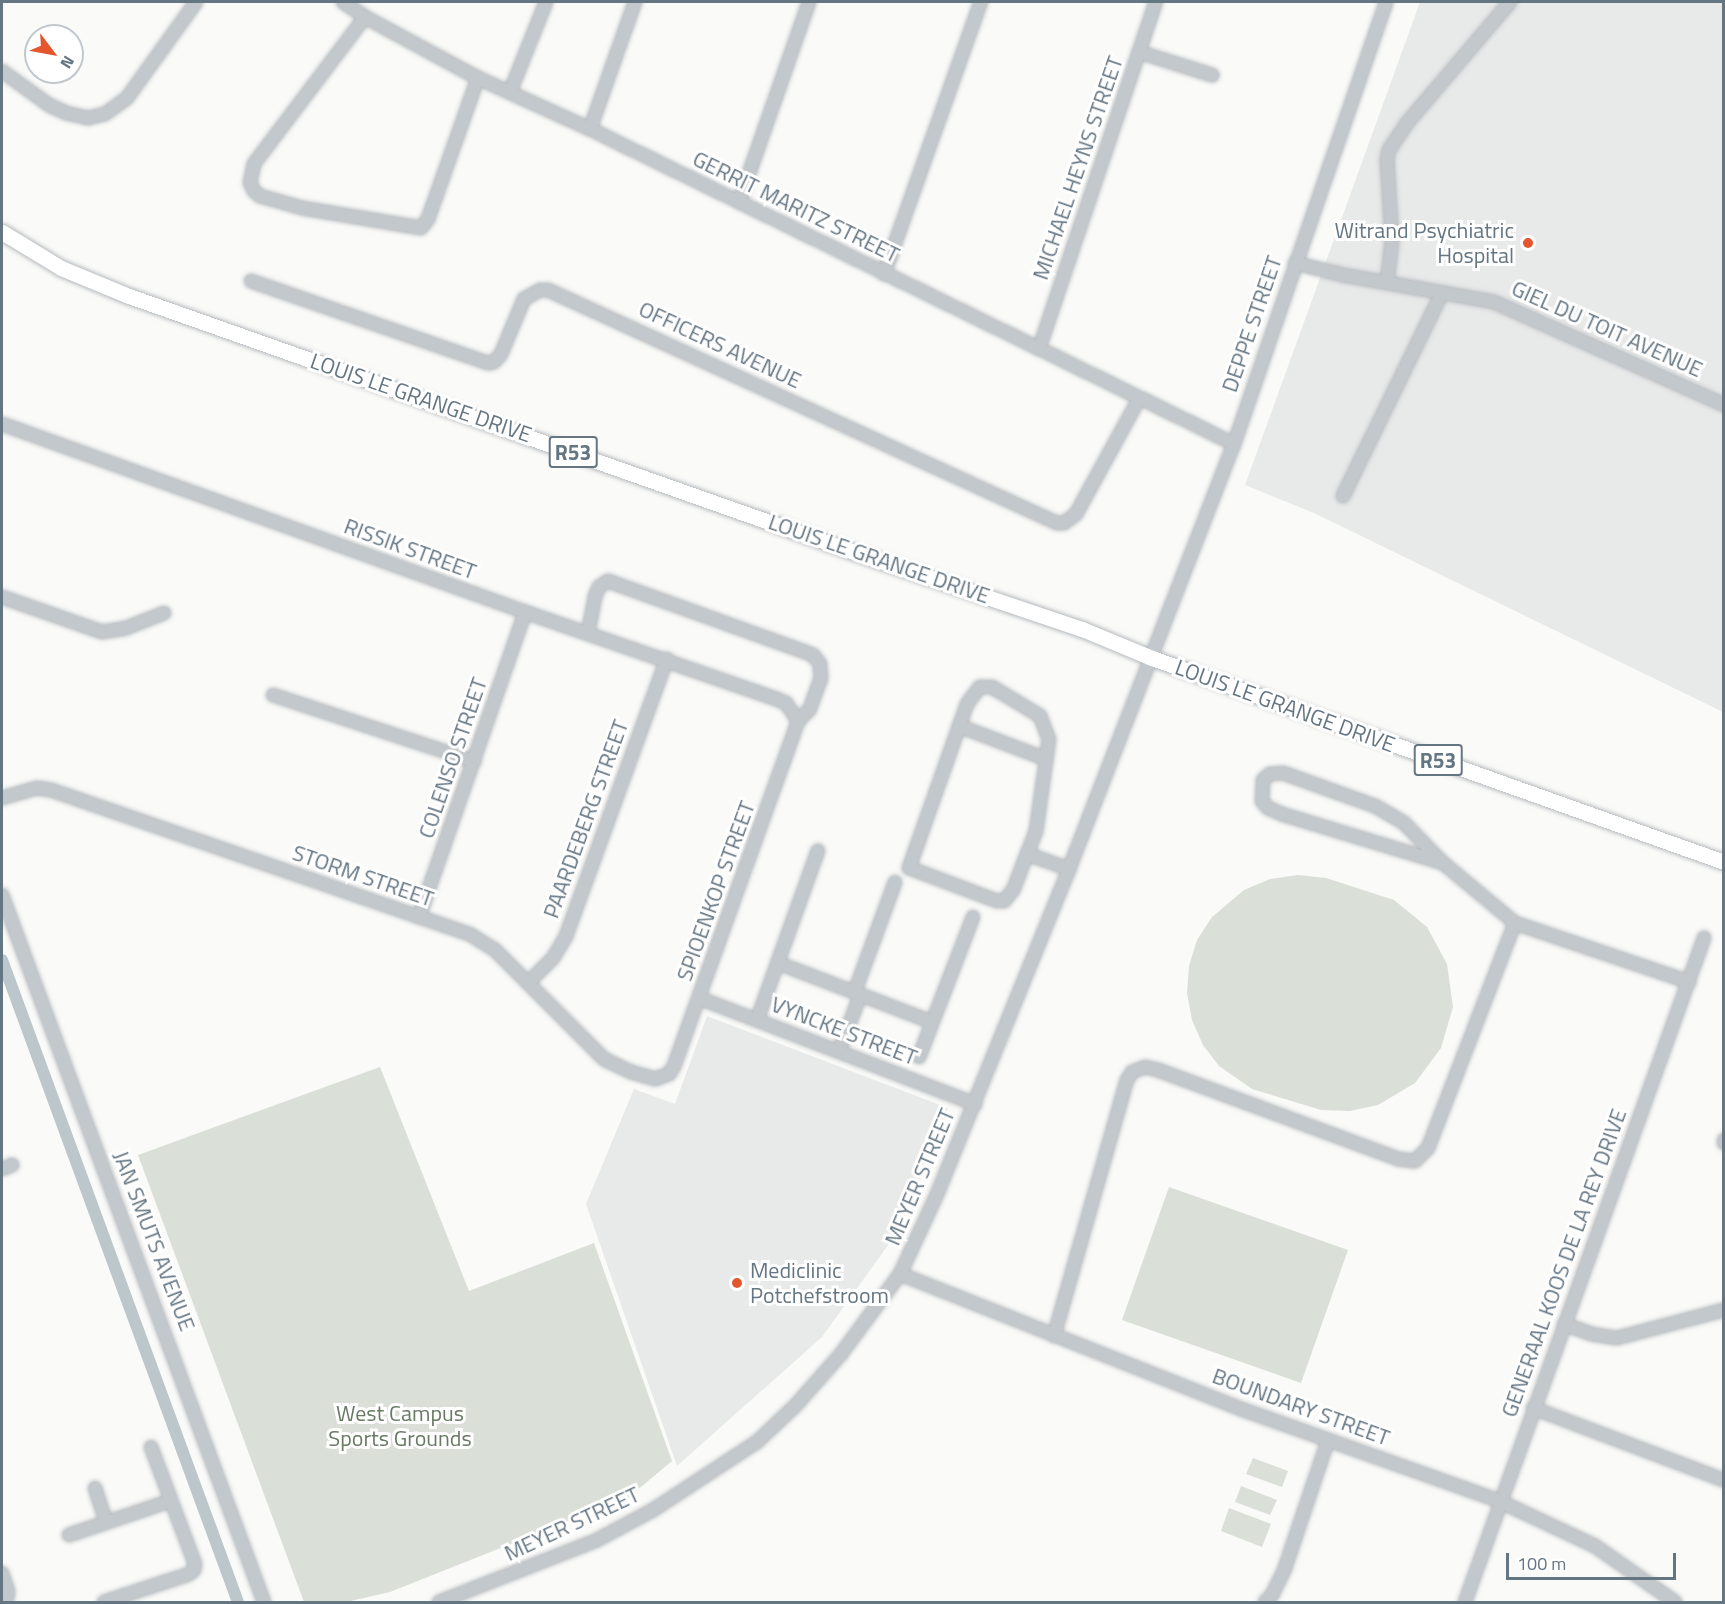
<!DOCTYPE html>
<style>
body{margin:0}
#map{position:relative;width:1725px;height:1604px;overflow:hidden;background:#fafaf8;font-family:"Titillium Web",sans-serif}
div>[style]{position:absolute}
.built>*{inset:0;background:#e8e9e9}
.green>*{inset:0;background:#dadfd7}
.canal>*{height:12px;margin:-6px;padding:0 6px;transform-origin:6px;border-radius:6px;background:#bbc7cb}
.roads{filter:drop-shadow(0 0 2px #b5babe) drop-shadow(0 0 2px #b5babe)}
.minor>*{height:12px;margin:-6px;padding:0 6px;transform-origin:6px;border-radius:6px;background:#c3c8cc}
.major>*{height:15px;margin:-7.5px;padding:0 7.5px;transform-origin:7.5px;border-radius:7.5px;background:#fff}
.dots>*{width:16px;height:16px;translate:-50% -50%;box-sizing:border-box;border:3px solid #fff;border-radius:50%}
span{translate:-50% -50%;white-space:nowrap;text-align:center;line-height:1.15;-webkit-text-stroke:6px #fff;paint-order:stroke}
.shield-label span{padding:2px 4px;background:#fff;border:2px solid;border-radius:4px;-webkit-text-stroke-width:0}
.shield-label{font-size:21px;color:#657683;font-weight:700}
.street-label{font-size:22px;color:#657683}
.poi-label{font-size:22px;color:#657683}
.right{translate:-100% -50%;text-align:right}
.left{translate:0 -50%;text-align:left}
.park-label{font-size:22px;color:#687a64}
.frame{position:absolute;inset:0;border:3px solid #657683;pointer-events:none}
.north{position:absolute;left:24px;top:24px;width:60px;height:60px;box-sizing:border-box;background:#fff;border:2px solid #c1c8cd;border-radius:50%;rotate:122deg;font-size:16px;font-weight:700;line-height:24px;text-align:center;color:#657683}
.north::after{content:'';display:block;margin:auto;width:21px;height:27px;background:#e4572e;clip-path:polygon(50% 0,100% 100%,50% 72%,0 100%)}
.scale{position:absolute;left:1506px;top:1553px;width:170px;height:27px;box-sizing:border-box;border:3px solid #657683;border-top:0;padding-left:8px;font-size:18px;line-height:21px;white-space:nowrap;color:#657683;-webkit-text-stroke:4px #fff;paint-order:stroke}
</style>
<div id="map">
<div class="built">
<div style="clip-path:polygon(1420px 2px,1723px 2px,1723px 712px,1314px 513px,1245px 485px)"></div>
<div style="clip-path:polygon(707px 1016px,948px 1108px,899px 1230px,822px 1337px,677px 1466px,586px 1204px,634px 1089px,675px 1104px)"></div>
</div>
<div class="green">
<div style="clip-path:polygon(1298px 875px,1326px 878px,1394px 900px,1427px 927px,1447px 964px,1453px 1007px,1441px 1048px,1415px 1083px,1378px 1105px,1350px 1111px,1321px 1110px,1252px 1089px,1219px 1066px,1203px 1045px,1192px 1020px,1187px 993px,1189px 966px,1197px 940px,1212px 917px,1244px 890px,1270px 879px)"></div>
<div style="clip-path:polygon(380px 1067px,469px 1291px,594px 1243px,672px 1461px,629px 1497px,390px 1592px,346px 1602px,304px 1602px,138px 1155px)"></div>
<div style="clip-path:polygon(1169px 1187px,1348px 1250px,1301px 1383px,1122px 1320px)"></div>
<div style="clip-path:polygon(1253px 1458px,1288px 1471px,1282px 1487px,1246px 1474px)"></div>
<div style="clip-path:polygon(1241px 1486px,1277px 1500px,1270px 1515px,1235px 1502px)"></div>
<div style="clip-path:polygon(1229px 1508px,1271px 1524px,1262px 1547px,1221px 1531px)"></div>
</div>
<div class="canal">
<div style="left:2px;top:960px;width:684px;rotate:69.82deg"></div>
</div>
<div class="roads">
<div class="minor">
<div style="left:343px;top:2px;width:27px;rotate:34deg"></div>
<div style="left:365px;top:17px;width:128px;rotate:28.4deg"></div>
<div style="left:478px;top:78px;width:123px;rotate:24.5deg"></div>
<div style="left:590px;top:129px;width:717px;rotate:26.06deg"></div>
<div style="left:365px;top:17px;width:184px;rotate:127.1deg"></div>
<div style="left:254px;top:164px;width:19px;rotate:102deg"></div>
<div style="left:250px;top:183px;width:9px;rotate:63deg"></div>
<div style="left:254px;top:191px;width:8px;rotate:40deg"></div>
<div style="left:260px;top:196px;width:44px;rotate:15.9deg"></div>
<div style="left:302px;top:208px;width:121px;rotate:9.5deg"></div>
<div style="left:421px;top:228px;width:11px;rotate:-52deg"></div>
<div style="left:428px;top:219px;width:150px;rotate:-70.5deg"></div>
<div style="left:1139px;top:52px;width:77px;rotate:17.5deg"></div>
<div style="left:2px;top:71px;width:58px;rotate:35.9deg"></div>
<div style="left:49px;top:105px;width:19px;rotate:25deg"></div>
<div style="left:66px;top:113px;width:23px;rotate:13deg"></div>
<div style="left:88px;top:118px;width:17px;rotate:-13deg"></div>
<div style="left:105px;top:114px;width:27px;rotate:-36deg"></div>
<div style="left:127px;top:98px;width:118px;rotate:-54.3deg"></div>
<div style="left:510px;top:92px;width:97px;rotate:-68.2deg"></div>
<div style="left:590px;top:129px;width:135px;rotate:-70.5deg"></div>
<div style="left:739px;top:202px;width:212px;rotate:-70.7deg"></div>
<div style="left:1295px;top:263px;width:49px;rotate:14deg"></div>
<div style="left:1343px;top:275px;width:153px;rotate:10.1deg"></div>
<div style="left:1494px;top:302px;width:252px;rotate:24.1deg"></div>
<div style="left:884px;top:274px;width:289px;rotate:-70.4deg"></div>
<div style="left:251px;top:281px;width:251px;rotate:19.1deg"></div>
<div style="left:488px;top:363px;width:6px;rotate:-9deg"></div>
<div style="left:494px;top:362px;width:11px;rotate:-49deg"></div>
<div style="left:501px;top:354px;width:60px;rotate:-67.3deg"></div>
<div style="left:524px;top:299px;width:18px;rotate:-29deg"></div>
<div style="left:540px;top:290px;width:8px"></div>
<div style="left:548px;top:290px;width:560px;rotate:24.6deg"></div>
<div style="left:1057px;top:523px;width:7px"></div>
<div style="left:1064px;top:523px;width:15px;rotate:-37deg"></div>
<div style="left:1076px;top:514px;width:131px;rotate:-61.3deg"></div>
<div style="left:1387px;top:282px;width:41px;rotate:-83deg"></div>
<div style="left:1392px;top:241px;width:81px;rotate:-93.5deg"></div>
<div style="left:1387px;top:160px;width:10px;rotate:-79deg"></div>
<div style="left:1389px;top:150px;width:32px;rotate:-56deg"></div>
<div style="left:1407px;top:123px;width:159px;rotate:-49.6deg"></div>
<div style="left:1039px;top:349px;width:366px;rotate:-71.4deg"></div>
<div style="left:2px;top:424px;width:556px;rotate:19.77deg"></div>
<div style="left:525px;top:612px;width:266px;rotate:19.1deg"></div>
<div style="left:776px;top:699px;width:11px;rotate:22deg"></div>
<div style="left:786px;top:703px;width:22px;rotate:56deg"></div>
<div style="left:1343px;top:496px;width:226px;rotate:-64deg"></div>
<div style="left:2px;top:597px;width:106px;rotate:19.3deg"></div>
<div style="left:102px;top:632px;width:24px;rotate:-9deg"></div>
<div style="left:126px;top:628px;width:41px;rotate:-21.5deg"></div>
<div style="left:588px;top:633px;width:38px;rotate:-79deg"></div>
<div style="left:595px;top:596px;width:10px;rotate:-66deg"></div>
<div style="left:599px;top:587px;width:11px;rotate:-34deg"></div>
<div style="left:608px;top:581px;width:218px;rotate:19.8deg"></div>
<div style="left:813px;top:655px;width:11px;rotate:52deg"></div>
<div style="left:820px;top:664px;width:14px;rotate:86deg"></div>
<div style="left:821px;top:678px;width:33px;rotate:110deg"></div>
<div style="left:810px;top:709px;width:17px;rotate:135deg"></div>
<div style="left:273px;top:695px;width:212px;rotate:18.2deg"></div>
<div style="left:959px;top:726px;width:93px;rotate:20.8deg"></div>
<div style="left:2px;top:798px;width:36px;rotate:-16deg"></div>
<div style="left:37px;top:788px;width:14px;rotate:8deg"></div>
<div style="left:51px;top:790px;width:444px;rotate:19deg"></div>
<div style="left:471px;top:935px;width:28px;rotate:32deg"></div>
<div style="left:495px;top:950px;width:154px;rotate:45deg"></div>
<div style="left:604px;top:1059px;width:30px;rotate:26deg"></div>
<div style="left:631px;top:1072px;width:25px;rotate:16deg"></div>
<div style="left:655px;top:1079px;width:15px;rotate:-20deg"></div>
<div style="left:669px;top:1074px;width:9px;rotate:-58deg"></div>
<div style="left:674px;top:1066px;width:367px;rotate:-70.2deg"></div>
<div style="left:1027px;top:854px;width:39px;rotate:111deg"></div>
<div style="left:1013px;top:890px;width:14px;rotate:129deg"></div>
<div style="left:1004px;top:901px;width:7px;rotate:180deg"></div>
<div style="left:997px;top:901px;width:94px;rotate:-159.4deg"></div>
<div style="left:909px;top:868px;width:174px;rotate:-70.5deg"></div>
<div style="left:967px;top:704px;width:21px;rotate:-53deg"></div>
<div style="left:980px;top:687px;width:12px"></div>
<div style="left:992px;top:687px;width:56px;rotate:31.1deg"></div>
<div style="left:1040px;top:716px;width:25px;rotate:69deg"></div>
<div style="left:1049px;top:739px;width:93px;rotate:98deg"></div>
<div style="left:1036px;top:831px;width:25px;rotate:111deg"></div>
<div style="left:1027px;top:854px;width:45px;rotate:19.7deg"></div>
<div style="left:1443px;top:863px;width:168px;rotate:-163.1deg"></div>
<div style="left:1282px;top:814px;width:15px;rotate:-157deg"></div>
<div style="left:1268px;top:808px;width:9px;rotate:-131deg"></div>
<div style="left:1262px;top:801px;width:21px;rotate:-87deg"></div>
<div style="left:1263px;top:780px;width:9px;rotate:-41deg"></div>
<div style="left:1270px;top:774px;width:13px;rotate:-4deg"></div>
<div style="left:1283px;top:773px;width:98px;rotate:19.7deg"></div>
<div style="left:1375px;top:806px;width:34px;rotate:30deg"></div>
<div style="left:1404px;top:823px;width:56px;rotate:45.7deg"></div>
<div style="left:1443px;top:863px;width:94px;rotate:39.8deg"></div>
<div style="left:2px;top:895px;width:754px;rotate:69.67deg"></div>
<div style="left:419px;top:917px;width:323px;rotate:-70.8deg"></div>
<div style="left:778px;top:963px;width:165px;rotate:21deg"></div>
<div style="left:528px;top:983px;width:35px;rotate:-45deg"></div>
<div style="left:553px;top:958px;width:26px;rotate:-59deg"></div>
<div style="left:566px;top:936px;width:295px;rotate:-70deg"></div>
<div style="left:855px;top:991px;width:116px;rotate:-69.8deg"></div>
<div style="left:699px;top:998px;width:296px;rotate:21deg"></div>
<div style="left:757px;top:1020px;width:180px;rotate:-70.2deg"></div>
<div style="left:839px;top:1051px;width:59px;rotate:-69.1deg"></div>
<div style="left:919px;top:1057px;width:150px;rotate:-68.9deg"></div>
<div style="left:1724px;top:1140px;width:3px;rotate:90deg"></div>
<div style="left:2px;top:1169px;width:11px;rotate:-22deg"></div>
<div style="left:900px;top:1274px;width:370px;rotate:21.6deg"></div>
<div style="left:1244px;top:1410px;width:271px;rotate:19.6deg"></div>
<div style="left:1499px;top:1501px;width:106px;rotate:25.1deg"></div>
<div style="left:1595px;top:1546px;width:98px;rotate:35deg"></div>
<div style="left:1564px;top:1324px;width:29px;rotate:20deg"></div>
<div style="left:1591px;top:1334px;width:26px;rotate:9deg"></div>
<div style="left:1617px;top:1338px;width:111px;rotate:-14.7deg"></div>
<div style="left:1054px;top:1336px;width:266px;rotate:-74.1deg"></div>
<div style="left:1127px;top:1080px;width:9px;rotate:-58deg"></div>
<div style="left:1132px;top:1072px;width:14px;rotate:-21deg"></div>
<div style="left:1145px;top:1067px;width:13px;rotate:13deg"></div>
<div style="left:1158px;top:1070px;width:256px;rotate:20.3deg"></div>
<div style="left:1398px;top:1159px;width:17px;rotate:7deg"></div>
<div style="left:1415px;top:1161px;width:18px;rotate:-45deg"></div>
<div style="left:1428px;top:1148px;width:241px;rotate:-68.9deg"></div>
<div style="left:1515px;top:923px;width:184px;rotate:18.7deg"></div>
<div style="left:1533px;top:1408px;width:204px;rotate:20.7deg"></div>
<div style="left:95px;top:1488px;width:36px;rotate:72deg"></div>
<div style="left:69px;top:1535px;width:107px;rotate:-18.6deg"></div>
<div style="left:2px;top:1573px;width:20px;rotate:72deg"></div>
<div style="left:8px;top:1592px;width:10px;rotate:101deg"></div>
<div style="left:104px;top:1602px;width:89px;rotate:-18.2deg"></div>
<div style="left:189px;top:1574px;width:6px;rotate:-39deg"></div>
<div style="left:194px;top:1570px;width:6px;rotate:-81deg"></div>
<div style="left:195px;top:1564px;width:125px;rotate:-110.6deg"></div>
<div style="left:439px;top:1602px;width:170px;rotate:-21.4deg"></div>
<div style="left:597px;top:1540px;width:64px;rotate:-28.2deg"></div>
<div style="left:653px;top:1510px;width:124px;rotate:-33.2deg"></div>
<div style="left:757px;top:1442px;width:54px;rotate:-43.5deg"></div>
<div style="left:796px;top:1405px;width:68px;rotate:-48.6deg"></div>
<div style="left:841px;top:1354px;width:99px;rotate:-53.6deg"></div>
<div style="left:900px;top:1274px;width:90px;rotate:-65.1deg"></div>
<div style="left:938px;top:1192px;width:349px;rotate:-67.9deg"></div>
<div style="left:1069px;top:869px;width:456px;rotate:-68.8deg"></div>
<div style="left:1234px;top:444px;width:467px;rotate:-71deg"></div>
<div style="left:1265px;top:1602px;width:10px;rotate:-45deg"></div>
<div style="left:1272px;top:1595px;width:30px;rotate:-64deg"></div>
<div style="left:1285px;top:1568px;width:135px;rotate:-71.4deg"></div>
<div style="left:1465px;top:1602px;width:706px;rotate:-70.2deg"></div>
</div>
<div class="major">
<div style="left:2px;top:232px;width:69px;rotate:31.4deg"></div>
<div style="left:61px;top:268px;width:74px;rotate:22.4deg"></div>
<div style="left:129px;top:296px;width:769px;rotate:19.45deg"></div>
<div style="left:854px;top:552px;width:241px;rotate:18.7deg"></div>
<div style="left:1082px;top:629px;width:76px;rotate:22.5deg"></div>
<div style="left:1152px;top:658px;width:607px;rotate:19.63deg"></div>
</div>
</div>
<div class="dots">
<div style="left:1528px;top:243px;background:#e4572e"></div>
<div style="left:737px;top:1283px;background:#e4572e"></div>
</div>
<div class="shield-label">
<span style="left:573px;top:452px">R53</span>
<span style="left:1438px;top:760px">R53</span>
</div>
<div class="street-label">
<span style="left:1078px;top:168px;rotate:-71deg">MICHAEL HEYNS STREET</span>
<span style="left:796px;top:207px;rotate:26deg">GERRIT MARITZ STREET</span>
<span style="left:1252px;top:324px;rotate:-71deg">DEPPE STREET</span>
<span style="left:1607px;top:329px;rotate:24deg">GIEL DU TOIT AVENUE</span>
<span style="left:720px;top:345px;rotate:25deg">OFFICERS AVENUE</span>
<span style="left:421px;top:398px;rotate:19deg">LOUIS LE GRANGE DRIVE</span>
<span style="left:410px;top:549px;rotate:20deg">RISSIK STREET</span>
<span style="left:879px;top:559px;rotate:19deg">LOUIS LE GRANGE DRIVE</span>
<span style="left:1285px;top:706px;rotate:20deg">LOUIS LE GRANGE DRIVE</span>
<span style="left:453px;top:758px;rotate:-71deg">COLENSO STREET</span>
<span style="left:586px;top:819px;rotate:-70deg">PAARDEBERG STREET</span>
<span style="left:363px;top:876px;rotate:19deg">STORM STREET</span>
<span style="left:716px;top:891px;rotate:-70deg">SPIOENKOP STREET</span>
<span style="left:844px;top:1031px;rotate:21deg">VYNCKE STREET</span>
<span style="left:920px;top:1177px;rotate:-67deg">MEYER STREET</span>
<span style="left:154px;top:1241px;rotate:69deg">JAN SMUTS AVENUE</span>
<span style="left:1564px;top:1263px;rotate:-70deg">GENERAAL KOOS DE LA REY DRIVE</span>
<span style="left:1301px;top:1407px;rotate:20deg">BOUNDARY STREET</span>
<span style="left:572px;top:1524px;rotate:-25deg">MEYER STREET</span>
</div>
<div class="poi-label">
<span class="right" style="left:1514px;top:243px">Witrand Psychiatric<br>Hospital</span>
<span class="left" style="left:750px;top:1283px">Mediclinic<br>Potchefstroom</span>
</div>
<div class="park-label">
<span style="left:400px;top:1426px">West Campus<br>Sports Grounds</span>
</div>
<div class="frame"></div>
<div class="north">N</div>
<div class="scale">100 m</div>
</div>
